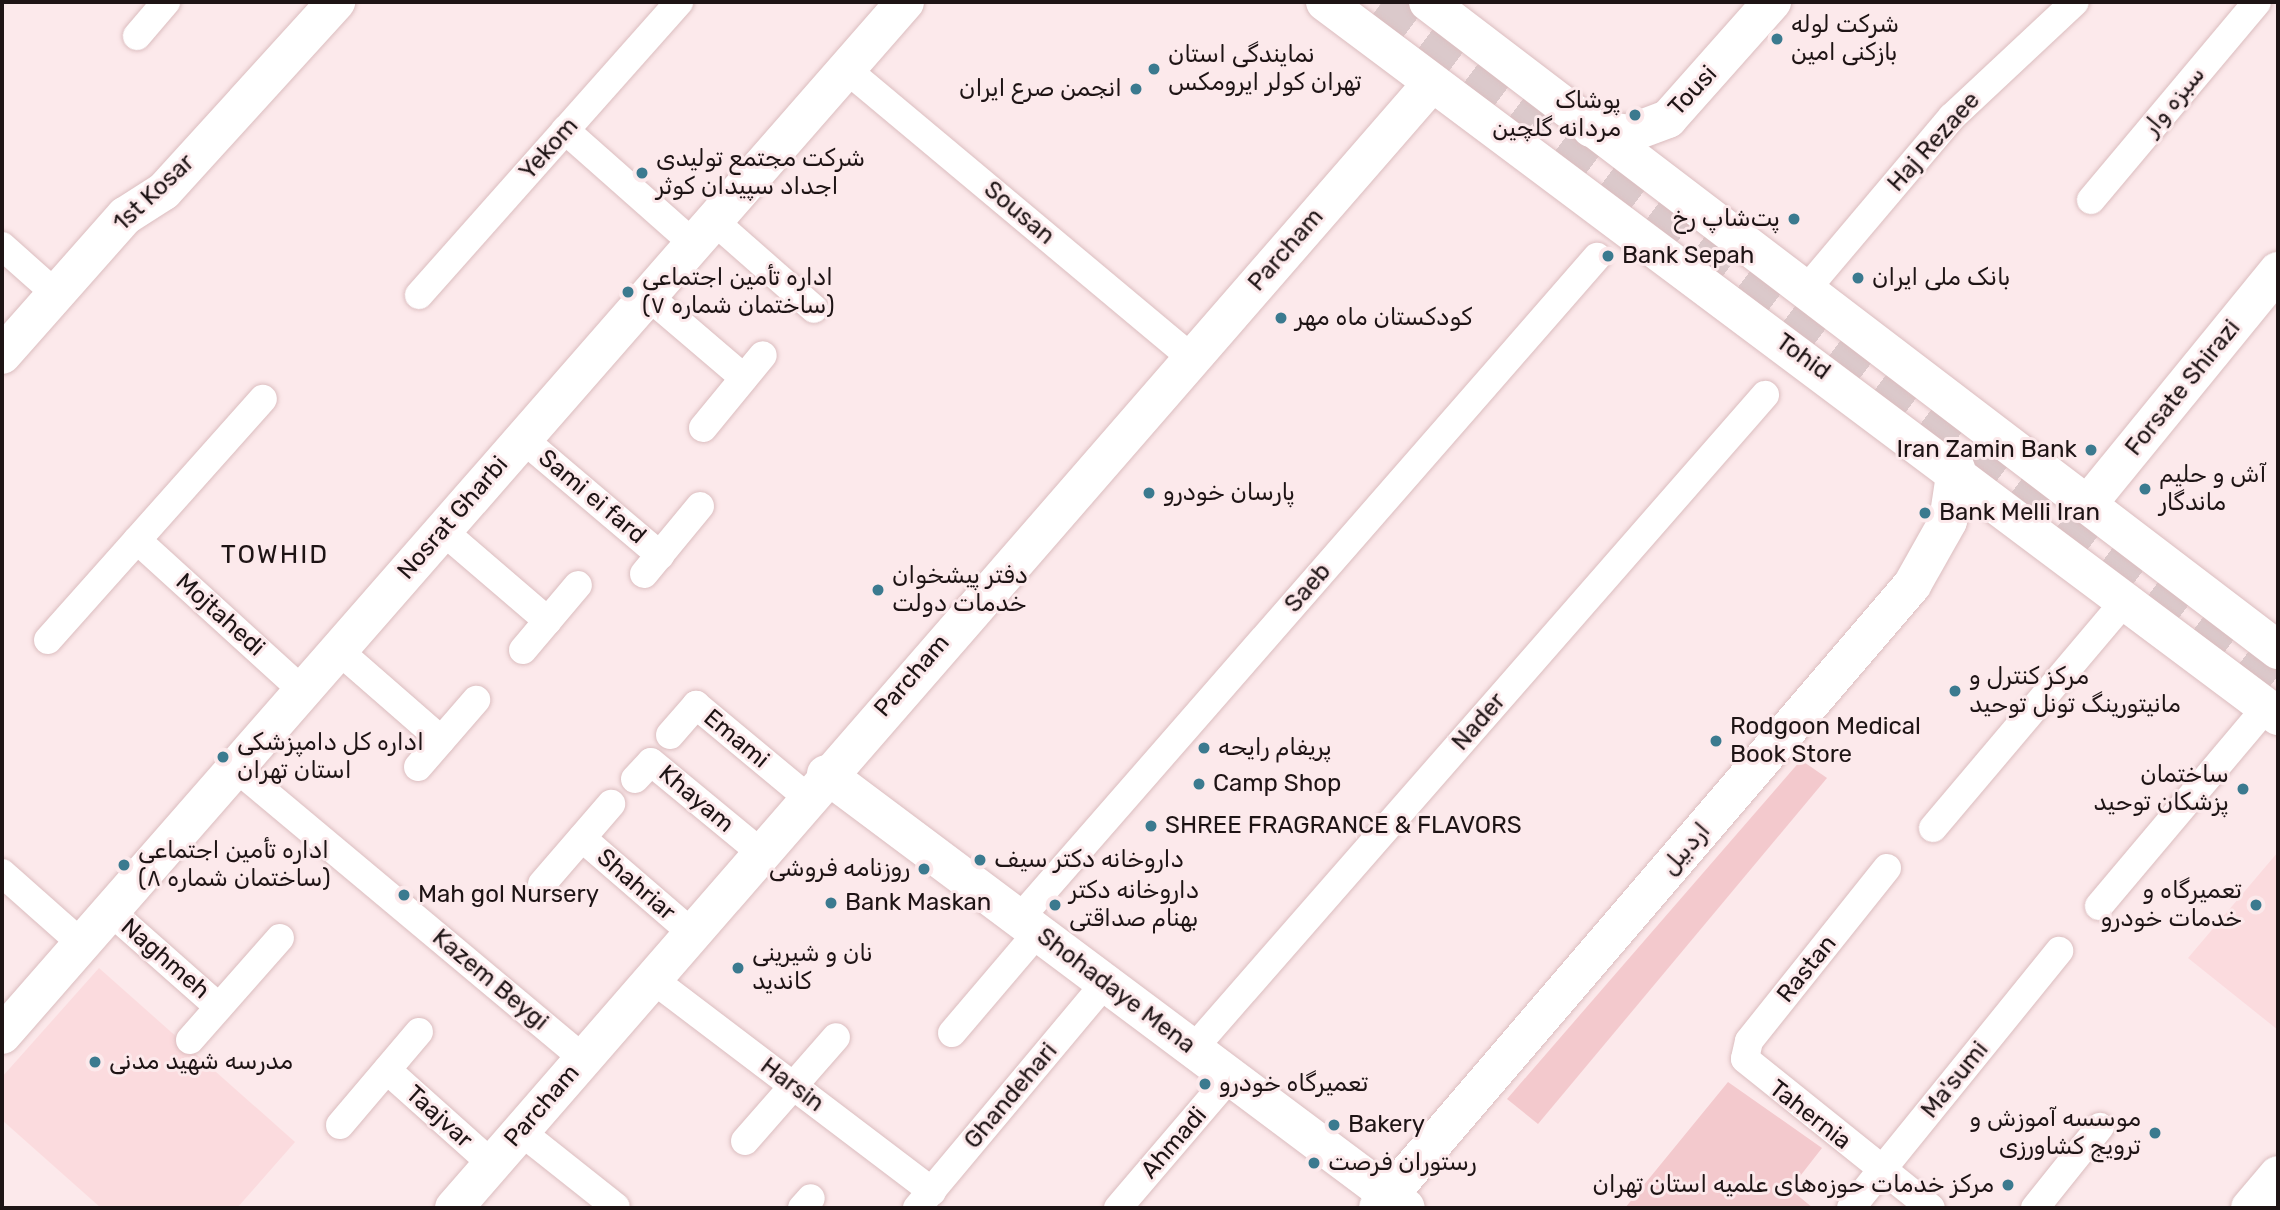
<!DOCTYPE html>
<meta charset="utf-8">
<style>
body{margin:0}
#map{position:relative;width:2280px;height:1210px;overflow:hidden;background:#fce9eb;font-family:Rubik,"Noto Sans Arabic",sans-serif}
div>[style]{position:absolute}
.built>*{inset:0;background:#fbdbde}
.green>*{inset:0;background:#f3c9cd}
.highway-tunnel>*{height:38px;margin-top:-19px;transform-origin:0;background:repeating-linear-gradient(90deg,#dbc9cb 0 38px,transparent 0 57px)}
.roads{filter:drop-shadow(0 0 2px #dbbdbf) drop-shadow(0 0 2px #dbbdbf)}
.street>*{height:28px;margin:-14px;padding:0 14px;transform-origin:14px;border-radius:14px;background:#fff}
.secondary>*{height:38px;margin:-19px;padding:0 19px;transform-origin:19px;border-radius:19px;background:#fff}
.primary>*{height:38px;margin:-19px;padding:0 19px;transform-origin:19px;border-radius:19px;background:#fff}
.dots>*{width:19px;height:19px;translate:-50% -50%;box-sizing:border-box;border:4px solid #fce9eb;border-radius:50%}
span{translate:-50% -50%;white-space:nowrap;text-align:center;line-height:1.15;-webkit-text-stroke:6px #fce9eb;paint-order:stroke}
.poi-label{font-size:24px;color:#1e1415}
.left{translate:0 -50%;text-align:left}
.right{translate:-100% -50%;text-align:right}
.street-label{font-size:24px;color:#1e1415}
.neighbourhood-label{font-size:26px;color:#1e1415;letter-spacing:2px}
.frame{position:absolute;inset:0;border:4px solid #1e1415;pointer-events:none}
</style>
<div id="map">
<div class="built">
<div style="clip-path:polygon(2278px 852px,2278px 1030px,2188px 958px)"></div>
<div style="clip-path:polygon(99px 968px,295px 1142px,237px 1208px,101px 1208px,2px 1120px,2px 1077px)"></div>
</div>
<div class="green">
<div style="clip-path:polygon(1801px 760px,1827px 778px,1538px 1124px,1507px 1099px)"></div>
<div style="clip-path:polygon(1728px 1082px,1822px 1148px,1790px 1189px,1813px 1208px,1625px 1208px)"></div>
</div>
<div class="highway-tunnel">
<div style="left:1382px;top:2px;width:1125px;rotate:37.24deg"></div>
</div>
<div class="roads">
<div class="street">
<div style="left:137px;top:36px;width:45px;rotate:-49.5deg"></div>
<div style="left:846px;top:69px;width:451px;rotate:39.9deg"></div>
<div style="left:565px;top:130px;width:172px;rotate:41.5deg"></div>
<div style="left:2091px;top:200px;width:258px;rotate:-50deg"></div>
<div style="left:714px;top:221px;width:133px;rotate:41.3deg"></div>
<div style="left:2px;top:246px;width:72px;rotate:41.6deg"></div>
<div style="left:1804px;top:292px;width:229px;rotate:-49.8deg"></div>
<div style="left:1952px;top:117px;width:168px;rotate:-43.1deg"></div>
<div style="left:419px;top:295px;width:392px;rotate:-48.4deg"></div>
<div style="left:648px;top:296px;width:126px;rotate:40.5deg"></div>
<div style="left:703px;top:428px;width:94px;rotate:-50.6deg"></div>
<div style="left:523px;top:439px;width:180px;rotate:40.3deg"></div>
<div style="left:443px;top:531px;width:138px;rotate:40.6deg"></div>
<div style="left:137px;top:540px;width:224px;rotate:42.3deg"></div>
<div style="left:644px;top:574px;width:88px;rotate:-50.5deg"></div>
<div style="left:48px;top:640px;width:323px;rotate:-48.3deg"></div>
<div style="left:338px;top:650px;width:137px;rotate:41.1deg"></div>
<div style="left:523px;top:650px;width:85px;rotate:-49.8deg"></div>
<div style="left:670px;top:735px;width:40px;rotate:-49deg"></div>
<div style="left:696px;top:705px;width:144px;rotate:39.7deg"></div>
<div style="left:418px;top:767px;width:89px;rotate:-49.1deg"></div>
<div style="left:236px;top:768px;width:452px;rotate:39.9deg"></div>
<div style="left:635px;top:779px;width:23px;rotate:-47deg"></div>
<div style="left:651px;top:762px;width:141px;rotate:39.5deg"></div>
<div style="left:1933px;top:828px;width:297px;rotate:-49.8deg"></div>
<div style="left:582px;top:838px;width:144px;rotate:40.8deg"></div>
<div style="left:1887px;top:868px;width:221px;rotate:128.6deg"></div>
<div style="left:1749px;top:1041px;width:18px;rotate:103deg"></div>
<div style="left:1745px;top:1059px;width:238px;rotate:38.7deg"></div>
<div style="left:2px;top:873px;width:107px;rotate:41.6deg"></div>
<div style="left:542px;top:884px;width:106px;rotate:-49.2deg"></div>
<div style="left:2099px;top:906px;width:259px;rotate:-49.9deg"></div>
<div style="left:110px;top:911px;width:145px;rotate:41.4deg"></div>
<div style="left:1019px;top:919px;width:879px;rotate:-48.88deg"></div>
<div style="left:651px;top:978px;width:353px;rotate:37.2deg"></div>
<div style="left:952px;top:1033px;width:131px;rotate:-49.6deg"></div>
<div style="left:190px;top:1040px;width:136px;rotate:-48.6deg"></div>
<div style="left:1193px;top:1049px;width:869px;rotate:-48.83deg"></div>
<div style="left:387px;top:1070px;width:141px;rotate:41.8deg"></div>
<div style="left:340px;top:1125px;width:122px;rotate:-49.7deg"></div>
<div style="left:520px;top:1131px;width:122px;rotate:38.4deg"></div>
<div style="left:745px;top:1141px;width:138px;rotate:-48.8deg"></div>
<div style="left:802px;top:1208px;width:13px;rotate:-48deg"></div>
<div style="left:917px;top:1208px;width:293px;rotate:-50.1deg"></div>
<div style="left:1118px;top:1208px;width:172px;rotate:-49.5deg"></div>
<div style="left:1851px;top:1208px;width:331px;rotate:-51deg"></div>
<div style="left:2035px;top:1208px;width:104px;rotate:-51.3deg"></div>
</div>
<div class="secondary">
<div style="left:1591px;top:128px;width:37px;rotate:9deg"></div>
<div style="left:1628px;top:134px;width:43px;rotate:-20.6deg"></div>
<div style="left:1668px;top:119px;width:157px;rotate:-48.4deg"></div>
<div style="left:2px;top:355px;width:186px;rotate:-48.5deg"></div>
<div style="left:125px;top:216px;width:46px;rotate:-32.7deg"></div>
<div style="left:164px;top:191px;width:256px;rotate:-47.7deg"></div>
<div style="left:2087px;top:505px;width:302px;rotate:-50.8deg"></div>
<div style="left:826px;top:774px;width:724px;rotate:36.81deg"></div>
<div style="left:2px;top:1035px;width:1372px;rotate:-48.84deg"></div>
<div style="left:454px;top:1208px;width:1489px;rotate:-49deg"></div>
<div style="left:1378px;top:1208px;width:821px;rotate:-49.4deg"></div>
<div style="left:1912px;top:585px;width:73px;rotate:-60.6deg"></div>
<div style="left:1948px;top:521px;width:53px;rotate:-81.3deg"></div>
<div style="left:2250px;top:1208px;width:43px;rotate:-49.7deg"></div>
</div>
<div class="primary">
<div style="left:1325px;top:2px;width:1191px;rotate:36.84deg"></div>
<div style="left:1428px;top:2px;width:1069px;rotate:37.32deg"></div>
</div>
</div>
<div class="dots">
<div style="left:1777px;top:39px;background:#3b7a8f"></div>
<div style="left:1154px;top:69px;background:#3b7a8f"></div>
<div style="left:1136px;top:89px;background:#3b7a8f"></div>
<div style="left:1635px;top:115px;background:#3b7a8f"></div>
<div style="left:642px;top:173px;background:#3b7a8f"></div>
<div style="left:1794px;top:219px;background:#3b7a8f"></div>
<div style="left:1608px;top:256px;background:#3b7a8f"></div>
<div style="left:1858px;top:278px;background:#3b7a8f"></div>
<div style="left:628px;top:292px;background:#3b7a8f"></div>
<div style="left:1281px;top:318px;background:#3b7a8f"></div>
<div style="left:2091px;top:450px;background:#3b7a8f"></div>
<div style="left:2145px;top:489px;background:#3b7a8f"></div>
<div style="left:1149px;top:493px;background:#3b7a8f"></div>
<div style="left:1925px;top:513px;background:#3b7a8f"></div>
<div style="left:878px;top:590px;background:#3b7a8f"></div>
<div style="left:1955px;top:691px;background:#3b7a8f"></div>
<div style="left:1716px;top:741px;background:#3b7a8f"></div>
<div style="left:1204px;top:748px;background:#3b7a8f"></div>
<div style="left:223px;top:757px;background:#3b7a8f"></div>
<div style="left:1199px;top:784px;background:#3b7a8f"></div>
<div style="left:2243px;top:789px;background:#3b7a8f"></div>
<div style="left:1151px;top:826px;background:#3b7a8f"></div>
<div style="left:980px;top:860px;background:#3b7a8f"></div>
<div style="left:124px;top:865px;background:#3b7a8f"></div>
<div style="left:924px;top:869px;background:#3b7a8f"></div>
<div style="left:404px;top:895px;background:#3b7a8f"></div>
<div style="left:831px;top:903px;background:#3b7a8f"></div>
<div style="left:1055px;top:905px;background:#3b7a8f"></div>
<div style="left:2256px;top:905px;background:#3b7a8f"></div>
<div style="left:738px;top:968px;background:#3b7a8f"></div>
<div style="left:95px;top:1062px;background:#3b7a8f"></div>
<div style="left:1205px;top:1084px;background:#3b7a8f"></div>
<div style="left:1334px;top:1125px;background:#3b7a8f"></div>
<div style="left:2155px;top:1133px;background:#3b7a8f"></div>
<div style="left:1314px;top:1163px;background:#3b7a8f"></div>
<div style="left:2008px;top:1185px;background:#3b7a8f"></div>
</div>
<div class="poi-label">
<span class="left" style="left:1791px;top:39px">شرکت لوله<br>بازکنی امین</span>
<span class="left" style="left:1168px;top:69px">نمایندگی استان<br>تهران کولر ایرومکس</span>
<span class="right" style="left:1122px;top:89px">انجمن صرع ایران</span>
<span class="right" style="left:1621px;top:115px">پوشاک<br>مردانه گلچین</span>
<span class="left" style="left:656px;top:173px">شرکت مجتمع تولیدی<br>اجداد سپیدان کوثر</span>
<span class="right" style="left:1780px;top:219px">پت‌شاپ رخ</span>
<span class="left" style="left:1622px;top:256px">Bank Sepah</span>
<span class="left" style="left:642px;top:292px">اداره تأمین اجتماعی<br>(ساختمان شماره ۷)</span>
<span class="left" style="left:1872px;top:278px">بانک ملی ایران</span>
<span class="left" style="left:1295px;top:318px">کودکستان ماه مهر</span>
<span class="right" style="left:2077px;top:450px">Iran Zamin Bank</span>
<span class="left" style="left:2159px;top:489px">آش و حلیم<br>ماندگار</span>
<span class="left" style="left:1163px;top:493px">پارسان خودرو</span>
<span class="left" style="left:1939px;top:513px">Bank Melli Iran</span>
<span class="left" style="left:892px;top:590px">دفتر پیشخوان<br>خدمات دولت</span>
<span class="left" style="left:1969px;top:691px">مرکز کنترل و<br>مانیتورینگ تونل توحید</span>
<span class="left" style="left:1730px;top:741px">Rodgoon Medical<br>Book Store</span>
<span class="left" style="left:237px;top:757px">اداره کل دامپزشکی<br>استان تهران</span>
<span class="left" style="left:1218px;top:748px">پریفام رایحه</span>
<span class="right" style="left:2229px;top:789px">ساختمان<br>پزشکان توحید</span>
<span class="left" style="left:1213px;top:784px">Camp Shop</span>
<span class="left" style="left:1165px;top:826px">SHREE FRAGRANCE &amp; FLAVORS</span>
<span class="left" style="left:138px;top:865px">اداره تأمین اجتماعی<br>(ساختمان شماره ۸)</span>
<span class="left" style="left:994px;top:860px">داروخانه دکتر سیف</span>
<span class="right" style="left:910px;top:869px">روزنامه فروشی</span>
<span class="left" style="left:1069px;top:905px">داروخانه دکتر<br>بهنام صداقتی</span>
<span class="right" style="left:2242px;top:905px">تعمیرگاه و<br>خدمات خودرو</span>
<span class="left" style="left:418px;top:895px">Mah gol Nursery</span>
<span class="left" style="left:845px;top:903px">Bank Maskan</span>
<span class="left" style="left:752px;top:968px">نان و شیرینی<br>کاندید</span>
<span class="left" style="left:109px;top:1062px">مدرسه شهید مدنی</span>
<span class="left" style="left:1219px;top:1084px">تعمیرگاه خودرو</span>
<span class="right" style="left:2141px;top:1133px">موسسه آموزش و<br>ترویج کشاورزی</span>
<span class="left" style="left:1348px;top:1125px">Bakery</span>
<span class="left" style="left:1328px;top:1163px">رستوران فرصت</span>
<span class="right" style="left:1994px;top:1185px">مرکز خدمات حوزه‌های علمیه استان تهران</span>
</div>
<div class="street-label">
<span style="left:1693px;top:91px;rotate:-47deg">Tousi</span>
<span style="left:2174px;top:101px;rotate:-50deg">سبزه‌ وار</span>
<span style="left:1934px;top:142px;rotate:-48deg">Haj Rezaee</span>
<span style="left:549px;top:149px;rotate:-48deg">Yekom</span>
<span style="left:154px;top:193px;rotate:-43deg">1st Kosar</span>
<span style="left:1019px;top:213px;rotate:40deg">Sousan</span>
<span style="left:1286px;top:250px;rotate:-49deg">Parcham</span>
<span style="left:1803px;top:357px;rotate:36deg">Tohid</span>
<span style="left:2183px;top:388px;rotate:-51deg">Forsate Shirazi</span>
<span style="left:592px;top:497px;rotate:40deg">Sami ei fard</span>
<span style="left:453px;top:518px;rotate:-49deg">Nosrat Gharbi</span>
<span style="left:1308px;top:588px;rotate:-49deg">Saeb</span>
<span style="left:220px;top:615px;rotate:42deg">Mojtahedi</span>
<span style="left:912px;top:676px;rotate:-49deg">Parcham</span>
<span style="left:1479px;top:722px;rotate:-49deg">Nader</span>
<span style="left:736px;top:739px;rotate:40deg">Emami</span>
<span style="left:696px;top:799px;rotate:40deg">Khayam</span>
<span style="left:1686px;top:849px;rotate:-49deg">اردبیل</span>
<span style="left:636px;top:885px;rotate:41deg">Shahriar</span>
<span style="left:165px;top:959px;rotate:41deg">Naghmeh</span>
<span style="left:1807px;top:969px;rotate:-51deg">Rastan</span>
<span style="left:490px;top:980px;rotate:40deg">Kazem Beygi</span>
<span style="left:1116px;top:991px;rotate:37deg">Shohadaye Mena</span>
<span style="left:1955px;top:1080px;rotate:-51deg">Ma'sumi</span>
<span style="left:792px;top:1085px;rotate:37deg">Harsin</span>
<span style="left:1011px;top:1096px;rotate:-50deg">Ghandehari</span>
<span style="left:542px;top:1106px;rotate:-49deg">Parcham</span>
<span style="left:1810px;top:1115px;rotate:38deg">Tahernia</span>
<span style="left:439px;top:1117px;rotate:42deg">Taajvar</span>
<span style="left:1174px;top:1143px;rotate:-49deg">Ahmadi</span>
</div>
<div class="neighbourhood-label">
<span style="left:275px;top:555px">TOWHID</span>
</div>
<div class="frame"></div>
</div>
